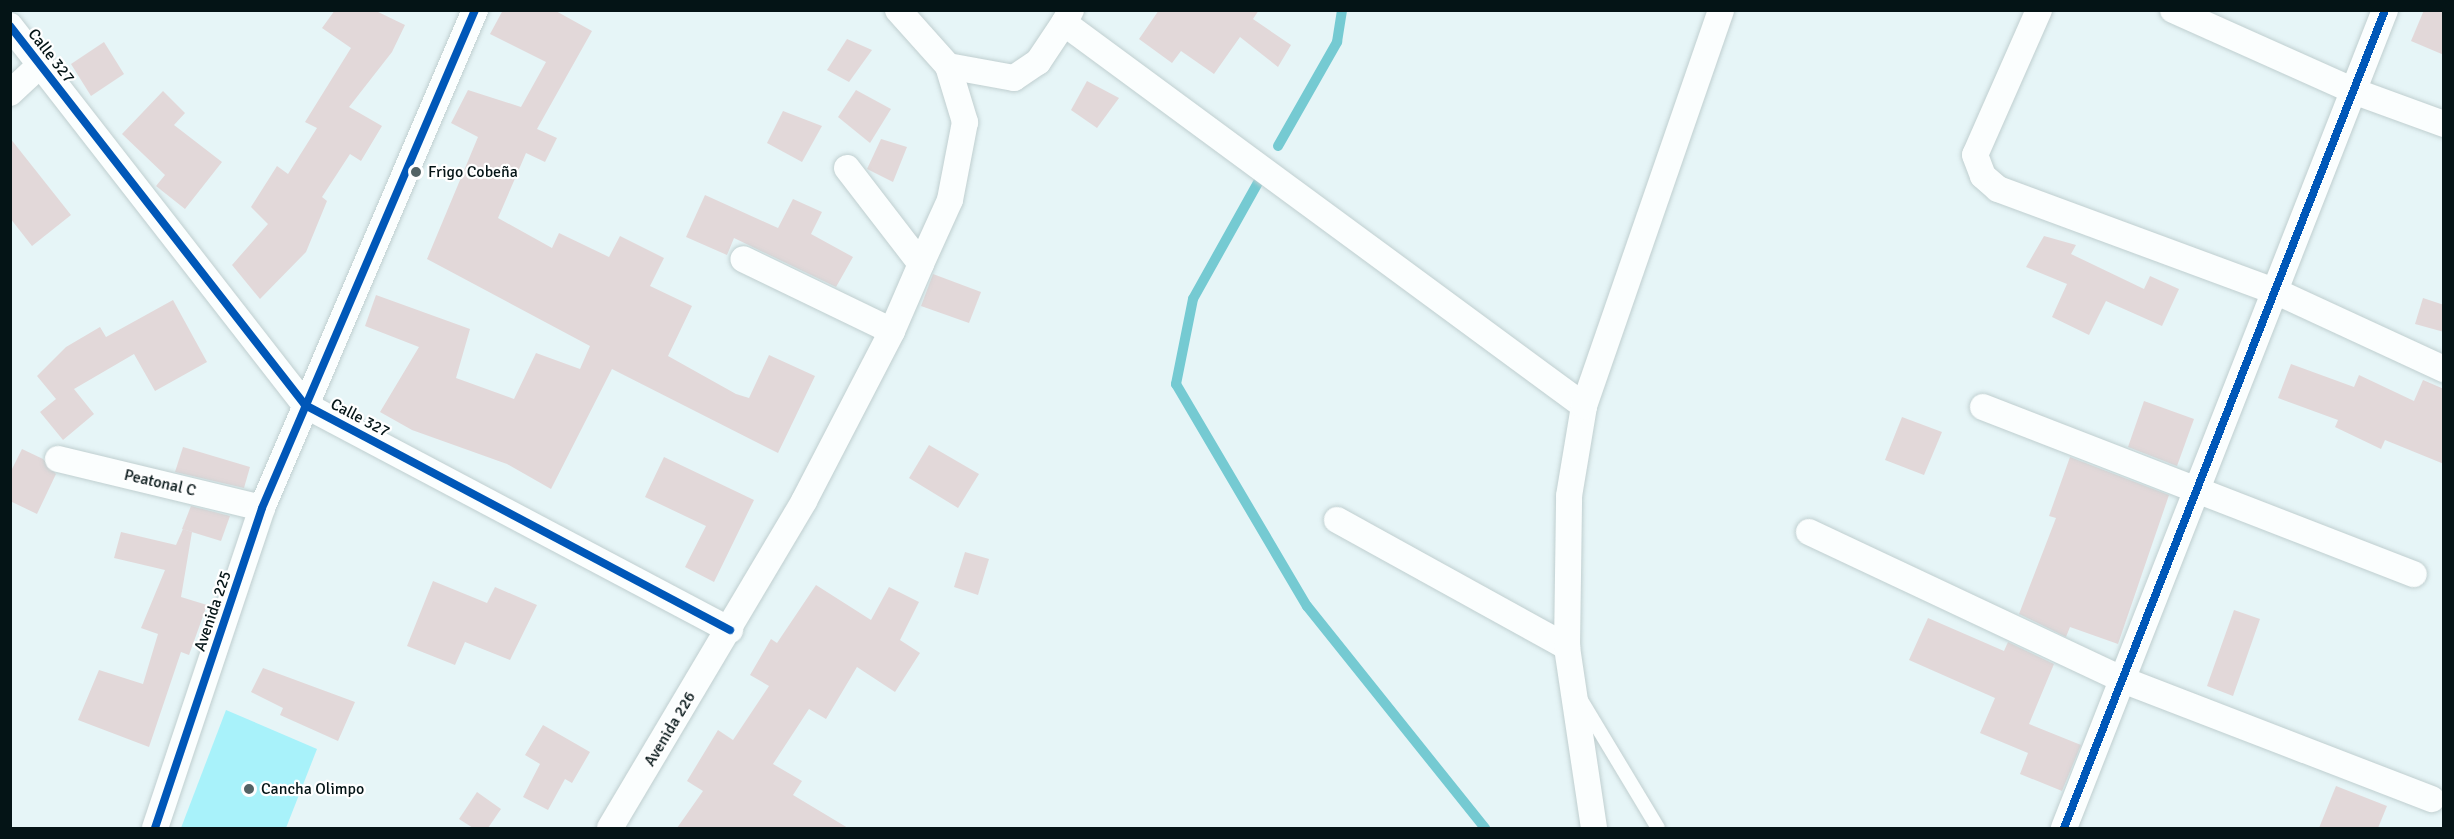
<!DOCTYPE html>
<meta charset="utf-8">
<style>
body{margin:0}
#map{position:relative;width:2454px;height:839px;overflow:hidden;background:#e6f5f7;font-family:Signika,sans-serif}
div>[style]{position:absolute}
.green>*{inset:0;background:#a8f2fa}
.stream>*{height:10px;margin:-5px;padding:0 5px;transform-origin:5px;border-radius:5px;background:#75cad2}
.building>*{inset:0;background:#e2d8d9}
.roads{filter:drop-shadow(0 0 2px #c0cfd0) drop-shadow(0 0 2px #c0cfd0)}
.service>*{height:14px;margin:-7px;padding:0 7px;transform-origin:7px;border-radius:7px;background:#fbfefe}
.minor>*{height:26px;margin:-13px;padding:0 13px;transform-origin:13px;border-radius:13px;background:#fbfefe}
.cycleway>*{height:8px;margin:-4px;padding:0 4px;transform-origin:4px;border-radius:4px;background:#0057b8}
.dots>*{width:16px;height:16px;translate:-50% -50%;box-sizing:border-box;border:3px solid #fff;border-radius:50%}
span{translate:-50% -50%;white-space:nowrap;text-align:center;line-height:1.15;-webkit-text-stroke:4.5px #fff;paint-order:stroke}
.street-label{font-size:16px;color:#041416}
.poi-label{font-size:16px;color:#041416}
.left{translate:0 -50%;text-align:left}
.frame{position:absolute;inset:0;border:12px solid #041416;pointer-events:none}
</style>
<div id="map">
<div class="green">
<div style="clip-path:polygon(226px 710px,317px 749px,286px 828px,181px 828px)"></div>
</div>
<div class="stream">
<div style="left:1278px;top:146px;width:120px;rotate:-60.4deg"></div>
<div style="left:1337px;top:42px;width:32px;rotate:-81deg"></div>
<div style="left:1260px;top:179px;width:137px;rotate:119.2deg"></div>
<div style="left:1193px;top:299px;width:87px;rotate:101.3deg"></div>
<div style="left:1176px;top:384px;width:258px;rotate:59.5deg"></div>
<div style="left:1307px;top:606px;width:285px;rotate:51.3deg"></div>
</div>
<div class="building">
<div style="clip-path:polygon(335px 10px,374px 10px,405px 25px,392px 52px,349px 107px,382px 126px,361px 161px,350px 154px,322px 197px,327px 201px,306px 252px,260px 299px,232px 265px,268px 224px,251px 207px,277px 166px,288px 174px,317px 128px,305px 122px,351px 48px,322px 28px)"></div>
<div style="clip-path:polygon(503px 10px,554px 10px,592px 31px,537px 129px,557px 138px,545px 162px,526px 153px,498px 218px,552px 248px,559px 233px,609px 257px,620px 236px,664px 258px,650px 286px,692px 306px,668px 356px,736px 394px,749px 398px,769px 355px,815px 376px,778px 453px,612px 369px,551px 489px,507px 464px,412px 430px,380px 412px,419px 347px,365px 326px,376px 295px,470px 329px,456px 378px,514px 399px,536px 353px,580px 369px,590px 346px,427px 259px,478px 137px,451px 123px,468px 90px,521px 107px,546px 62px,490px 34px)"></div>
<div style="clip-path:polygon(1159px 10px,1259px 10px,1253px 19px,1291px 45px,1278px 67px,1240px 37px,1214px 74px,1181px 51px,1172px 63px,1139px 39px)"></div>
<div style="clip-path:polygon(2424px 10px,2444px 10px,2444px 55px,2411px 41px)"></div>
<div style="clip-path:polygon(847px 39px,872px 50px,849px 82px,827px 70px)"></div>
<div style="clip-path:polygon(104px 42px,124px 74px,91px 96px,71px 64px)"></div>
<div style="clip-path:polygon(1087px 81px,1119px 98px,1097px 128px,1071px 110px)"></div>
<div style="clip-path:polygon(856px 90px,891px 109px,870px 143px,838px 117px)"></div>
<div style="clip-path:polygon(163px 91px,185px 113px,174px 125px,222px 162px,185px 209px,156px 186px,165px 175px,122px 134px)"></div>
<div style="clip-path:polygon(783px 111px,822px 126px,802px 162px,767px 143px)"></div>
<div style="clip-path:polygon(10px 138px,71px 215px,32px 246px,10px 218px)"></div>
<div style="clip-path:polygon(881px 139px,907px 147px,893px 182px,867px 169px)"></div>
<div style="clip-path:polygon(705px 195px,778px 228px,793px 199px,822px 212px,811px 234px,853px 257px,836px 287px,734px 238px,727px 255px,686px 237px)"></div>
<div style="clip-path:polygon(2044px 236px,2076px 245px,2071px 254px,2144px 289px,2150px 276px,2179px 289px,2162px 326px,2106px 301px,2089px 335px,2052px 317px,2067px 284px,2026px 267px)"></div>
<div style="clip-path:polygon(933px 274px,981px 292px,969px 323px,921px 306px)"></div>
<div style="clip-path:polygon(2423px 298px,2444px 305px,2444px 332px,2415px 324px)"></div>
<div style="clip-path:polygon(173px 300px,207px 362px,155px 391px,134px 354px,74px 389px,94px 414px,63px 440px,40px 412px,56px 399px,37px 376px,66px 347px,100px 327px,106px 337px)"></div>
<div style="clip-path:polygon(2291px 364px,2354px 387px,2359px 375px,2414px 401px,2423px 380px,2444px 389px,2444px 464px,2385px 440px,2381px 449px,2335px 427px,2338px 420px,2278px 398px)"></div>
<div style="clip-path:polygon(2144px 401px,2194px 419px,2177px 466px,2128px 447px)"></div>
<div style="clip-path:polygon(1902px 417px,1942px 432px,1924px 475px,1885px 460px)"></div>
<div style="clip-path:polygon(929px 445px,979px 474px,958px 508px,909px 478px)"></div>
<div style="clip-path:polygon(183px 447px,250px 467px,244px 488px,175px 472px)"></div>
<div style="clip-path:polygon(22px 449px,43px 459px,56px 474px,37px 514px,10px 501px,10px 473px)"></div>
<div style="clip-path:polygon(664px 457px,754px 500px,714px 582px,685px 567px,706px 526px,645px 497px)"></div>
<div style="clip-path:polygon(2070px 457px,2169px 495px,2118px 644px,2070px 627px,2066px 637px,2019px 614px,2056px 518px,2049px 516px)"></div>
<div style="clip-path:polygon(191px 506px,230px 516px,221px 541px,182px 529px)"></div>
<div style="clip-path:polygon(183px 529px,192px 532px,181px 597px,207px 605px,189px 655px,181px 652px,149px 747px,78px 720px,99px 670px,143px 684px,158px 634px,141px 628px,165px 570px,114px 558px,121px 532px,176px 545px)"></div>
<div style="clip-path:polygon(965px 552px,989px 559px,978px 595px,954px 587px)"></div>
<div style="clip-path:polygon(433px 581px,487px 603px,495px 587px,537px 605px,510px 660px,465px 642px,455px 665px,407px 646px)"></div>
<div style="clip-path:polygon(816px 585px,871px 620px,889px 587px,919px 602px,900px 640px,920px 653px,895px 692px,857px 667px,826px 719px,809px 709px,773px 764px,802px 781px,793px 795px,848px 828px,677px 828px,703px 791px,687px 781px,718px 730px,733px 740px,769px 686px,750px 675px,771px 639px,777px 643px)"></div>
<div style="clip-path:polygon(2234px 610px,2260px 619px,2233px 696px,2207px 686px)"></div>
<div style="clip-path:polygon(1928px 618px,2004px 651px,2008px 642px,2054px 664px,2029px 724px,2081px 745px,2062px 791px,2020px 774px,2028px 753px,1980px 733px,1995px 698px,1909px 660px)"></div>
<div style="clip-path:polygon(263px 668px,355px 702px,338px 741px,280px 715px,283px 708px,251px 692px)"></div>
<div style="clip-path:polygon(543px 725px,590px 752px,572px 783px,565px 779px,548px 810px,523px 797px,540px 764px,525px 755px)"></div>
<div style="clip-path:polygon(2336px 786px,2387px 806px,2378px 828px,2319px 828px)"></div>
<div style="clip-path:polygon(477px 792px,501px 809px,488px 828px,473px 828px,459px 819px)"></div>
</div>
<div class="roads">
<div class="service">
<div style="left:1581px;top:700px;width:149px;rotate:59deg"></div>
</div>
<div class="minor">
<div style="left:898px;top:10px;width:75px;rotate:48.2deg"></div>
<div style="left:948px;top:66px;width:59px;rotate:73.1deg"></div>
<div style="left:965px;top:122px;width:79px;rotate:100.9deg"></div>
<div style="left:950px;top:200px;width:70px;rotate:114.4deg"></div>
<div style="left:1071px;top:10px;width:15px;rotate:118deg"></div>
<div style="left:1064px;top:23px;width:646px;rotate:36.37deg"></div>
<div style="left:2039px;top:10px;width:158px;rotate:113.8deg"></div>
<div style="left:1975px;top:155px;width:22px;rotate:69deg"></div>
<div style="left:1983px;top:176px;width:20px;rotate:41deg"></div>
<div style="left:1998px;top:189px;width:297px;rotate:20.3deg"></div>
<div style="left:2277px;top:292px;width:184px;rotate:24.8deg"></div>
<div style="left:2173px;top:10px;width:201px;rotate:24.1deg"></div>
<div style="left:2356px;top:92px;width:94px;rotate:20deg"></div>
<div style="left:10px;top:26px;width:480px;rotate:52.1deg"></div>
<div style="left:305px;top:405px;width:481px;rotate:27.9deg"></div>
<div style="left:948px;top:66px;width:67px;rotate:10.3deg"></div>
<div style="left:1014px;top:78px;width:29px;rotate:-34deg"></div>
<div style="left:1038px;top:62px;width:47px;rotate:-56.3deg"></div>
<div style="left:10px;top:93px;width:41px;rotate:-43deg"></div>
<div style="left:847px;top:168px;width:121px;rotate:52.4deg"></div>
<div style="left:921px;top:264px;width:73px;rotate:113.4deg"></div>
<div style="left:1983px;top:407px;width:462px;rotate:21.2deg"></div>
<div style="left:58px;top:459px;width:210px;rotate:13.5deg"></div>
<div style="left:1337px;top:520px;width:263px;rotate:28.9deg"></div>
<div style="left:1809px;top:532px;width:347px;rotate:25.2deg"></div>
<div style="left:2123px;top:680px;width:331px;rotate:21.1deg"></div>
<div style="left:155px;top:828px;width:337px;rotate:-71.5deg"></div>
<div style="left:262px;top:508px;width:542px;rotate:-66.84deg"></div>
<div style="left:610px;top:828px;width:380px;rotate:-59.3deg"></div>
<div style="left:804px;top:501px;width:191px;rotate:-62.6deg"></div>
<div style="left:892px;top:331px;width:165px;rotate:-154.2deg"></div>
<div style="left:1594px;top:828px;width:183px;rotate:-98.5deg"></div>
<div style="left:1567px;top:647px;width:151px;rotate:-89.2deg"></div>
<div style="left:1569px;top:496px;width:91px;rotate:-80.5deg"></div>
<div style="left:1584px;top:406px;width:419px;rotate:-70.9deg"></div>
<div style="left:2064px;top:828px;width:879px;rotate:-68.57deg"></div>
</div>
</div>
<div class="cycleway">
<div style="left:10px;top:26px;width:480px;rotate:52.1deg"></div>
<div style="left:305px;top:405px;width:481px;rotate:27.9deg"></div>
<div style="left:155px;top:828px;width:337px;rotate:-71.5deg"></div>
<div style="left:262px;top:508px;width:542px;rotate:-66.84deg"></div>
<div style="left:2064px;top:828px;width:879px;rotate:-68.57deg"></div>
</div>
<div class="dots">
<div style="left:416px;top:172px;background:#536365"></div>
<div style="left:249px;top:789px;background:#536365"></div>
</div>
<div class="street-label">
<span style="left:51px;top:56px;rotate:52deg">Calle 327</span>
<span style="left:360px;top:418px;rotate:28deg">Calle 327</span>
<span style="left:160px;top:483px;rotate:13deg">Peatonal C</span>
<span style="left:213px;top:611px;rotate:-71deg">Avenida 225</span>
<span style="left:670px;top:729px;rotate:-59deg">Avenida 226</span>
</div>
<div class="poi-label">
<span class="left" style="left:428px;top:172px">Frigo Cobeña</span>
<span class="left" style="left:261px;top:789px">Cancha Olimpo</span>
</div>
<div class="frame"></div>
</div>
